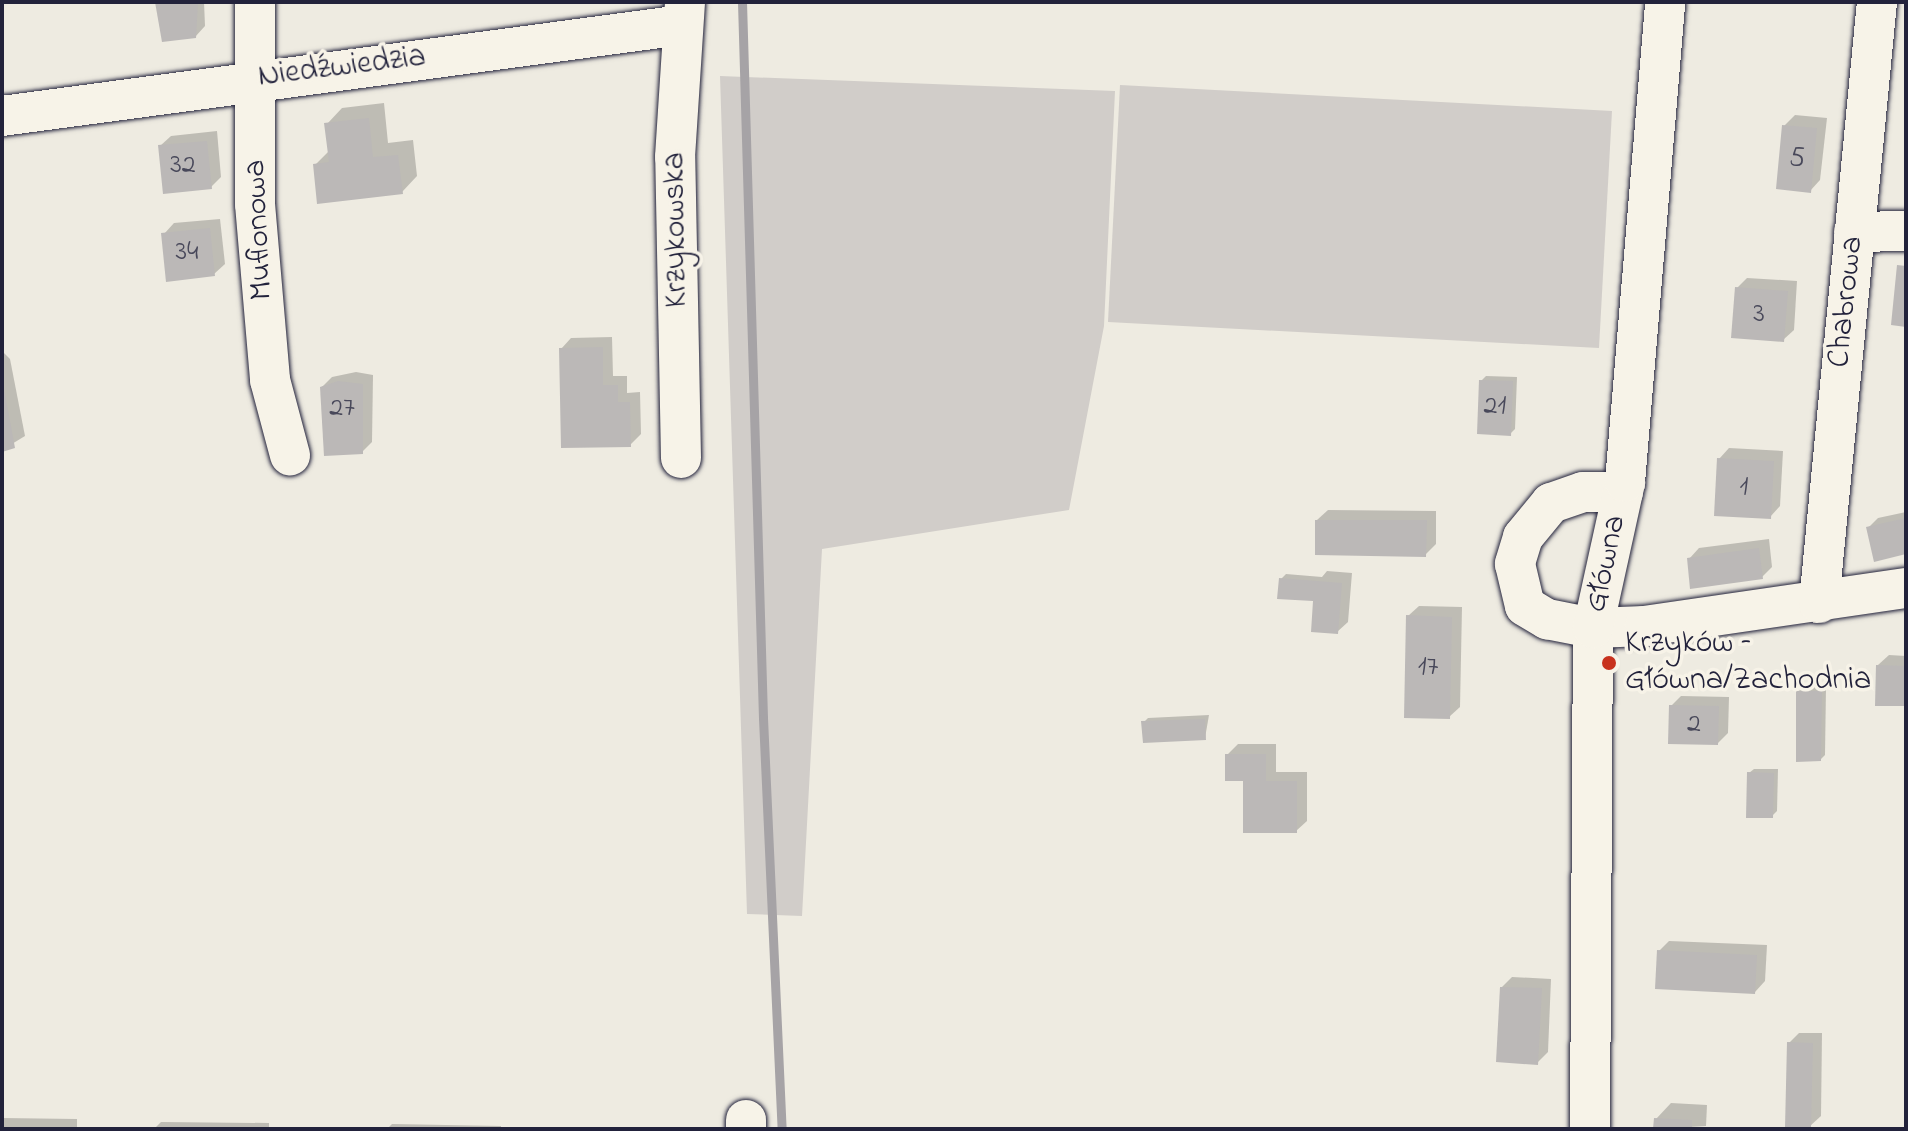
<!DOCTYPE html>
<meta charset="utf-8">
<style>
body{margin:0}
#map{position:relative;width:1908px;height:1131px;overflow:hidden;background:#eeebe1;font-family:"Indie Flower",sans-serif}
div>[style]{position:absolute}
.green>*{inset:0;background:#d1cdc9}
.shadow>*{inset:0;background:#0003}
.stream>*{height:9px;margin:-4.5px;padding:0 4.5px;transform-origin:4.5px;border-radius:4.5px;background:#a6a3a6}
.building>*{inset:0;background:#bbb8b7}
.roads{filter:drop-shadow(0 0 2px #22223b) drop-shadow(0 0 2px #22223b)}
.minor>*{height:40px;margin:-20px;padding:0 20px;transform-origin:20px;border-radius:20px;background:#f7f3e8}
.dots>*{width:22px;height:22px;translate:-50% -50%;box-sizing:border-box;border:4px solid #f7f3e8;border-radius:50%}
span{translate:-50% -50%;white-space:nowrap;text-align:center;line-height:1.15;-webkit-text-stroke:7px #f7f3e8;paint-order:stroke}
.number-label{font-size:28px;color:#48485a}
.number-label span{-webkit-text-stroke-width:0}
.street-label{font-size:32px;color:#22223b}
.poi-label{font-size:32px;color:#22223b}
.left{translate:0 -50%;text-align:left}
.frame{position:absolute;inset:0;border:4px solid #22223b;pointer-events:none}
</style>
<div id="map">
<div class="green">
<div style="clip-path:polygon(720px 76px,1115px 91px,1104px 326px,1069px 510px,822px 549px,802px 916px,747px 914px)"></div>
<div style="clip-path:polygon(1120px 85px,1612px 111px,1599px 348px,1108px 322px)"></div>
</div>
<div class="shadow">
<div style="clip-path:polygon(158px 2px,204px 2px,205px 26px,195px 37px)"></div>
<div style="clip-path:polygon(384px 103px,388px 143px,413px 140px,417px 176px,402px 192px,315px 165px,330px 150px,327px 124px,342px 108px)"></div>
<div style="clip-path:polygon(1795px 115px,1827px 118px,1820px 180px,1810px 191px,1784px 126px)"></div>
<div style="clip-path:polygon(217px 131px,221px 177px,211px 187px,160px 146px,171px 136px)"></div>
<div style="clip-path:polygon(220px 219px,225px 264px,214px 274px,164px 234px,174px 223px)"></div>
<div style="clip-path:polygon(1747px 278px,1797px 281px,1794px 330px,1783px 340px,1737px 288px)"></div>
<div style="clip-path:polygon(612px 337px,613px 376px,627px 376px,627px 393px,640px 392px,641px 434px,630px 445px,561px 349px,571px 338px)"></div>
<div style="clip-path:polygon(2px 351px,10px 359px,25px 436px,2px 450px)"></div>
<div style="clip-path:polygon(356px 372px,373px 375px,372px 442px,362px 452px,322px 387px,332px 377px)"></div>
<div style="clip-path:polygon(1486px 376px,1517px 377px,1515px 429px,1510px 434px,1481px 381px)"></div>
<div style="clip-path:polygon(1729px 448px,1783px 451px,1780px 506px,1770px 517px,1719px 459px)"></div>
<div style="clip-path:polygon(1328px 510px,1436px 511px,1436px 544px,1425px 555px,1317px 520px)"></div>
<div style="clip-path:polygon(1906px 512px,1906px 552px,1868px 528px,1878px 518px)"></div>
<div style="clip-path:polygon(1769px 539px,1772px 567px,1762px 577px,1689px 559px,1699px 548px)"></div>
<div style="clip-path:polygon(1327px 571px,1352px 573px,1348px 622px,1337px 632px,1316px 596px,1281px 579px,1286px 574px,1322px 577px)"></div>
<div style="clip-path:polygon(1419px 606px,1462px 607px,1460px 707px,1449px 717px,1408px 616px)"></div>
<div style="clip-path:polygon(1889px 655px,1906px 656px,1906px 704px,1878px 665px)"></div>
<div style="clip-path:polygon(1803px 687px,1826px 687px,1825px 755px,1821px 759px,1798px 692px)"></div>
<div style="clip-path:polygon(1681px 696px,1729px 697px,1728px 733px,1718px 743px,1671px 706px)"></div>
<div style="clip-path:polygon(1209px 715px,1205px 738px,1144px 722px,1148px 718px)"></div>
<div style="clip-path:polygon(1238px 744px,1276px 744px,1276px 772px,1307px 772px,1307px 821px,1296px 831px,1227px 755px)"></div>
<div style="clip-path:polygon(1754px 769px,1778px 769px,1777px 811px,1772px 816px,1749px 773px)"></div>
<div style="clip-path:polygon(1669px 941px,1767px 945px,1765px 981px,1755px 992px,1659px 951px)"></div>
<div style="clip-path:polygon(1512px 977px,1551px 979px,1548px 1052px,1537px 1063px,1502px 987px)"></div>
<div style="clip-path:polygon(1799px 1033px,1822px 1033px,1821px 1116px,1810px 1126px,1789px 1043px)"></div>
<div style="clip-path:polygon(1671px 1103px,1707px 1105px,1706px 1126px,1655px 1129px,1656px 1119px)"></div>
<div style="clip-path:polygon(2px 1118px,77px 1119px,77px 1129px,2px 1129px)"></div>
<div style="clip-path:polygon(161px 1122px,269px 1123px,269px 1129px,154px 1129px)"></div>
<div style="clip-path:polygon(392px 1124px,501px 1126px,501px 1129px,387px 1129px)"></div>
</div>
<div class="stream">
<div style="left:742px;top:2px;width:716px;rotate:88.32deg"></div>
<div style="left:763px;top:718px;width:411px;rotate:87.4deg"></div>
</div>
<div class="building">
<div style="clip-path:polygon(155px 2px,198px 2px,196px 38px,162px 42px)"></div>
<div style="clip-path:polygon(369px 118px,373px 157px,398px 155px,403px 194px,317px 204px,313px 164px,329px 162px,324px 123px)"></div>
<div style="clip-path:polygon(1782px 125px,1817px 128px,1811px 193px,1776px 189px)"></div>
<div style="clip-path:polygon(207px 141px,212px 189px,163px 194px,158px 145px)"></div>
<div style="clip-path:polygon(210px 228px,215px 276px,166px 282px,161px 233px)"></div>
<div style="clip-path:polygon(1897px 265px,1906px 266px,1906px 327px,1891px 325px)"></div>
<div style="clip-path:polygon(1735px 287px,1788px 291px,1784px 342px,1731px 338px)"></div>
<div style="clip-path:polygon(603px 347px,603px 385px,618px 385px,618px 402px,630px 402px,631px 447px,561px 448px,559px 348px)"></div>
<div style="clip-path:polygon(2px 378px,15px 448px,2px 452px)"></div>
<div style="clip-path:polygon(1479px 380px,1513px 381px,1511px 436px,1477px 434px)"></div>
<div style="clip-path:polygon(338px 381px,363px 384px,363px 454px,324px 456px,320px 387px)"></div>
<div style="clip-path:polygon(1717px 458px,1774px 461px,1771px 519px,1714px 516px)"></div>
<div style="clip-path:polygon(1906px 518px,1906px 554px,1874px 562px,1866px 527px)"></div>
<div style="clip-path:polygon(1315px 520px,1427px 520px,1426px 557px,1315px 555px)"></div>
<div style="clip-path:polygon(1759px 548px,1763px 579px,1690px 589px,1687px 558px)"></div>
<div style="clip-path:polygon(1279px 578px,1342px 583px,1338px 634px,1311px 632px,1313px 601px,1277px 599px)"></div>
<div style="clip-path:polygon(1406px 615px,1452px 617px,1450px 719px,1404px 718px)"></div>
<div style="clip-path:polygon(1876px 665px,1906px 666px,1906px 706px,1875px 706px)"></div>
<div style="clip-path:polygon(1796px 691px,1822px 691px,1821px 761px,1796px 762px)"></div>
<div style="clip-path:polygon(1669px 705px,1719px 706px,1718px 745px,1668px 744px)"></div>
<div style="clip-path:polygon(1205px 719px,1206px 740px,1143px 743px,1141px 721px)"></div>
<div style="clip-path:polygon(1225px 754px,1266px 754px,1266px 781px,1297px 781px,1297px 833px,1243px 833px,1243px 781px,1225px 781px)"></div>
<div style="clip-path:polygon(1747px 772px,1774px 773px,1773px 818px,1746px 818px)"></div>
<div style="clip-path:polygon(1657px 950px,1757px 955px,1755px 994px,1655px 989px)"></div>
<div style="clip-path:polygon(1500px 987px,1542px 988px,1538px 1065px,1496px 1062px)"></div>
<div style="clip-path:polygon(1787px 1042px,1813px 1043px,1811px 1128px,1785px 1128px)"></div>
<div style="clip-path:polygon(1654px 1118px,1692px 1120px,1692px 1129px,1653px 1129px)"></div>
</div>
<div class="roads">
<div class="minor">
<div style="left:255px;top:2px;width:202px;rotate:90deg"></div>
<div style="left:255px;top:204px;width:177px;rotate:85.1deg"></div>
<div style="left:270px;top:380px;width:78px;rotate:75.1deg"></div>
<div style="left:2px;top:116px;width:686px;rotate:-7.62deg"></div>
<div style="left:1854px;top:232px;width:52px;rotate:-1.1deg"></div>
<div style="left:681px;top:458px;width:301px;rotate:-91.1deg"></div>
<div style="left:675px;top:157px;width:155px;rotate:-86.3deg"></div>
<div style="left:1623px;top:492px;width:40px;rotate:180deg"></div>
<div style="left:1583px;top:492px;width:34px;rotate:161deg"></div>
<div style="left:1551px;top:503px;width:44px;rotate:129.5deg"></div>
<div style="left:1523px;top:537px;width:28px;rotate:107deg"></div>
<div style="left:1515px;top:564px;width:43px;rotate:76.6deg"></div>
<div style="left:1525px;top:606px;width:26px;rotate:31deg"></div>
<div style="left:1547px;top:619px;width:47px;rotate:11.1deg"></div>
<div style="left:1593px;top:628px;width:52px;rotate:-2.2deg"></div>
<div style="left:1645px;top:626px;width:264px;rotate:-8.3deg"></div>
<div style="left:1819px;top:603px;width:604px;rotate:-84.49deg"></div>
<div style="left:746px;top:1129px;width:9px;rotate:-90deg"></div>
<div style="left:1590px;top:1129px;width:501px;rotate:-89.66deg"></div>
<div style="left:1593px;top:628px;width:149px;rotate:-77.6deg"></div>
<div style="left:1625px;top:482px;width:482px;rotate:-85.2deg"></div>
</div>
</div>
<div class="dots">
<div style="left:1609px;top:663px;background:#c8321e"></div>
</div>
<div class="number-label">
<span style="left:1797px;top:159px">5</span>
<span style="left:183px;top:166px">32</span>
<span style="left:187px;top:253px">34</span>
<span style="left:1759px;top:315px">3</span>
<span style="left:1495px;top:407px">21</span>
<span style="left:342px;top:409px">27</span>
<span style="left:1744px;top:488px">1</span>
<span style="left:1428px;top:668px">17</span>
<span style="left:1694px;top:725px">2</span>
</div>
<div class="street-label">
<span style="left:342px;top:68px;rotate:-7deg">Niedźwiedzia</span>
<span style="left:260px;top:230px;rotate:-93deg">Muflonowa</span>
<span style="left:677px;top:230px;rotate:-91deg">Krzykowska</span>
<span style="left:1847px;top:302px;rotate:-84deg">Chabrowa</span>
<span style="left:1607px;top:564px;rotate:-78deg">Główna</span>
</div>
<div class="poi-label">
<span class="left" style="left:1625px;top:663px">Krzyków –<br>Główna/Zachodnia</span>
</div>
<div class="frame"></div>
</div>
